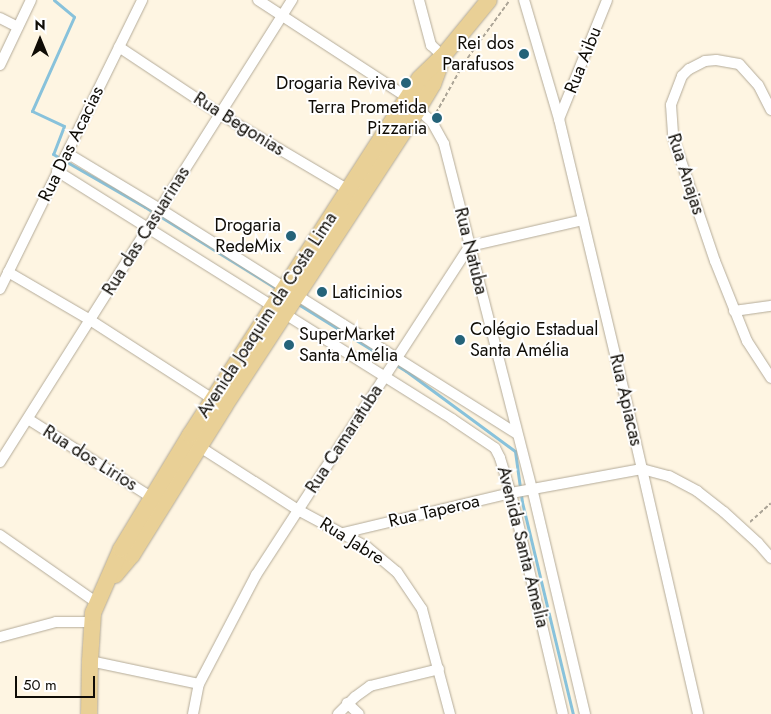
<!DOCTYPE html>
<meta charset="utf-8">
<style>
body{margin:0}
#map{position:relative;width:771px;height:714px;overflow:hidden;background:#fef5e2;font-family:Jost,sans-serif}
div>[style]{position:absolute}
.stream>*{height:3px;margin:-1.5px;padding:0 1.5px;transform-origin:1.5px;border-radius:1.5px;background:#88c2db}
.path>*{height:2px;margin-top:-1px;transform-origin:0;background:repeating-linear-gradient(90deg,#aba496 0 4px,transparent 0 6.5px)}
.roads{filter:drop-shadow(0 0 1px #b4ab99) drop-shadow(0 0 1px #b4ab99)}
.street>*{height:10px;margin:-5px;padding:0 5px;transform-origin:5px;border-radius:5px;background:#fff}
.primary>*{height:16px;margin:-8px;padding:0 8px;transform-origin:8px;border-radius:8px;background:#e9d096}
.dots>*{width:14px;height:14px;translate:-50% -50%;box-sizing:border-box;border:2px solid #fff;border-radius:50%}
span{translate:-50% -50%;white-space:nowrap;text-align:center;line-height:1.15;-webkit-text-stroke:4px #fff;paint-order:stroke}
.poi-label{font-size:18px;color:#0f0c06}
.right{translate:-100% -50%;text-align:right}
.left{translate:0 -50%;text-align:left}
.street-label{font-size:18px;color:#0f0c06}
.north{position:absolute;left:15px;top:15px;width:50px;height:50px;-webkit-text-stroke:4px #fff;paint-order:stroke;rotate:0deg;font-size:14px;font-weight:700;line-height:20px;text-align:center;color:#0f0c06}
.north::after{content:'';display:block;margin:auto;width:18px;height:22px;background:#0f0c06;clip-path:polygon(50% 0,100% 100%,50% 72%,0 100%)}
.scale{position:absolute;left:15px;top:676px;width:80px;height:22px;box-sizing:border-box;border:2px solid #0f0c06;border-top:0;padding-left:6px;font-size:15px;line-height:18px;white-space:nowrap;color:#0f0c06;-webkit-text-stroke:4px #fff;paint-order:stroke}
</style>
<div id="map">
<div class="stream">
<div style="left:54px;top:0;width:26px;rotate:40deg"></div>
<div style="left:74px;top:17px;width:103px;rotate:114.1deg"></div>
<div style="left:32px;top:111px;width:35px;rotate:25deg"></div>
<div style="left:64px;top:126px;width:30px;rotate:111deg"></div>
<div style="left:53px;top:154px;width:106px;rotate:29.9deg"></div>
<div style="left:145px;top:207px;width:155px;rotate:31.8deg"></div>
<div style="left:298px;top:304px;width:127px;rotate:31.8deg"></div>
<div style="left:406px;top:371px;width:135px;rotate:36.3deg"></div>
<div style="left:515px;top:451px;width:51px;rotate:82.2deg"></div>
<div style="left:522px;top:502px;width:218px;rotate:76.5deg"></div>
</div>
<div class="path">
<div style="left:436px;top:113px;width:57px;rotate:-60.8deg"></div>
<div style="left:464px;top:63px;width:78px;rotate:-53.9deg"></div>
<div style="left:750px;top:522px;width:28px;rotate:-42deg"></div>
</div>
<div class="roads">
<div class="street">
<div style="left:258px;top:0;width:178px;rotate:33.1deg"></div>
<div style="left:419px;top:0;width:47px;rotate:75.1deg"></div>
<div style="left:431px;top:45px;width:16px;rotate:43deg"></div>
<div style="left:524px;top:0;width:124px;rotate:73.6deg"></div>
<div style="left:559px;top:119px;width:284px;rotate:76.6deg"></div>
<div style="left:625px;top:395px;width:327px;rotate:77.1deg"></div>
<div style="left:0;top:18px;width:20px;rotate:27deg"></div>
<div style="left:119px;top:47px;width:121px;rotate:33.6deg"></div>
<div style="left:220px;top:114px;width:153px;rotate:30.6deg"></div>
<div style="left:0;top:65px;width:72px;rotate:-64.5deg"></div>
<div style="left:418px;top:109px;width:19px;rotate:43deg"></div>
<div style="left:432px;top:122px;width:25px;rotate:61deg"></div>
<div style="left:444px;top:144px;width:355px;rotate:75.7deg"></div>
<div style="left:532px;top:488px;width:232px;rotate:76.8deg"></div>
<div style="left:771px;top:110px;width:28px;rotate:-117deg"></div>
<div style="left:758px;top:85px;width:28px;rotate:-132deg"></div>
<div style="left:739px;top:64px;width:23px;rotate:-170deg"></div>
<div style="left:716px;top:60px;width:11px;rotate:175deg"></div>
<div style="left:705px;top:61px;width:18px;rotate:153deg"></div>
<div style="left:689px;top:69px;width:10px;rotate:135deg"></div>
<div style="left:682px;top:76px;width:31px;rotate:111deg"></div>
<div style="left:671px;top:105px;width:32px;rotate:86deg"></div>
<div style="left:673px;top:137px;width:131px;rotate:71.3deg"></div>
<div style="left:715px;top:261px;width:86px;rotate:68.2deg"></div>
<div style="left:747px;top:341px;width:44px;rotate:57deg"></div>
<div style="left:559px;top:119px;width:128px;rotate:-68deg"></div>
<div style="left:67px;top:153px;width:109px;rotate:31.1deg"></div>
<div style="left:160px;top:209px;width:422px;rotate:32.2deg"></div>
<div style="left:57px;top:171px;width:466px;rotate:32.1deg"></div>
<div style="left:452px;top:419px;width:52px;rotate:34deg"></div>
<div style="left:495px;top:448px;width:11px;rotate:63deg"></div>
<div style="left:500px;top:458px;width:37px;rotate:73deg"></div>
<div style="left:511px;top:493px;width:227px;rotate:76.8deg"></div>
<div style="left:8px;top:272px;width:95px;rotate:30.3deg"></div>
<div style="left:90px;top:320px;width:151px;rotate:32.8deg"></div>
<div style="left:0;top:289px;width:322px;rotate:-63.8deg"></div>
<div style="left:734px;top:311px;width:37px;rotate:-8deg"></div>
<div style="left:28px;top:419px;width:146px;rotate:32.4deg"></div>
<div style="left:200px;top:447px;width:117px;rotate:32.7deg"></div>
<div style="left:298px;top:510px;width:78px;rotate:28.2deg"></div>
<div style="left:367px;top:547px;width:39px;rotate:40deg"></div>
<div style="left:397px;top:572px;width:45px;rotate:56deg"></div>
<div style="left:422px;top:609px;width:109px;rotate:75.1deg"></div>
<div style="left:0;top:462px;width:547px;rotate:-57.71deg"></div>
<div style="left:343px;top:533px;width:173px;rotate:-13.4deg"></div>
<div style="left:511px;top:493px;width:133px;rotate:-10.4deg"></div>
<div style="left:642px;top:469px;width:28px;rotate:15deg"></div>
<div style="left:669px;top:476px;width:32px;rotate:28deg"></div>
<div style="left:697px;top:491px;width:34px;rotate:38deg"></div>
<div style="left:724px;top:512px;width:46px;rotate:42.4deg"></div>
<div style="left:758px;top:543px;width:20px;rotate:49deg"></div>
<div style="left:0;top:535px;width:118px;rotate:35deg"></div>
<div style="left:0;top:637px;width:58px;rotate:-15deg"></div>
<div style="left:56px;top:622px;width:36px"></div>
<div style="left:90px;top:661px;width:111px;rotate:11.9deg"></div>
<div style="left:347px;top:703px;width:16px;rotate:43deg"></div>
<div style="left:193px;top:714px;width:31px;rotate:-79deg"></div>
<div style="left:199px;top:684px;width:123px;rotate:-62.4deg"></div>
<div style="left:256px;top:575px;width:392px;rotate:-57deg"></div>
<div style="left:470px;top:246px;width:116px;rotate:-13deg"></div>
<div style="left:338px;top:714px;width:24px;rotate:-45deg"></div>
<div style="left:355px;top:697px;width:19px;rotate:-36deg"></div>
<div style="left:370px;top:686px;width:71px;rotate:-13.8deg"></div>
</div>
<div class="primary">
<div style="left:115px;top:575px;width:26px;rotate:-50deg"></div>
<div style="left:132px;top:555px;width:174px;rotate:-58.1deg"></div>
<div style="left:224px;top:407px;width:356px;rotate:-56.9deg"></div>
<div style="left:418px;top:109px;width:29px;rotate:-59deg"></div>
<div style="left:433px;top:84px;width:30px;rotate:-70deg"></div>
<div style="left:89px;top:714px;width:53px;rotate:-88.9deg"></div>
<div style="left:90px;top:661px;width:48px;rotate:-86.4deg"></div>
<div style="left:93px;top:613px;width:70px;rotate:-66.4deg"></div>
<div style="left:121px;top:549px;width:133px;rotate:-58.8deg"></div>
<div style="left:190px;top:435px;width:423px;rotate:-57.2deg"></div>
<div style="left:419px;top:79px;width:33px;rotate:-44deg"></div>
<div style="left:443px;top:56px;width:72px;rotate:-50.6deg"></div>
</div>
</div>
<div class="dots">
<div style="left:524px;top:54px;background:#256379"></div>
<div style="left:406px;top:83px;background:#256379"></div>
<div style="left:437px;top:118px;background:#256379"></div>
<div style="left:291px;top:236px;background:#256379"></div>
<div style="left:322px;top:292px;background:#256379"></div>
<div style="left:460px;top:340px;background:#256379"></div>
<div style="left:289px;top:345px;background:#256379"></div>
</div>
<div class="poi-label">
<span class="right" style="left:514px;top:54px">Rei dos<br>Parafusos</span>
<span class="right" style="left:396px;top:83px">Drogaria Reviva</span>
<span class="right" style="left:427px;top:118px">Terra Prometida<br>Pizzaria</span>
<span class="right" style="left:281px;top:236px">Drogaria<br>RedeMix</span>
<span class="left" style="left:332px;top:292px">Laticinios</span>
<span class="left" style="left:470px;top:340px">Colégio Estadual<br>Santa Amélia</span>
<span class="left" style="left:299px;top:345px">SuperMarket<br>Santa Amélia</span>
</div>
<div class="street-label">
<span style="left:583px;top:60px;rotate:-68deg">Rua Aibu</span>
<span style="left:239px;top:124px;rotate:32deg">Rua Begonias</span>
<span style="left:71px;top:144px;rotate:-64deg">Rua Das Acacias</span>
<span style="left:686px;top:174px;rotate:72deg">Rua Anajas</span>
<span style="left:146px;top:231px;rotate:-58deg">Rua das Casuarinas</span>
<span style="left:471px;top:251px;rotate:76deg">Rua Natuba</span>
<span style="left:267px;top:315px;rotate:-57deg">Avenida Joaquim da Costa Lima</span>
<span style="left:626px;top:400px;rotate:77deg">Rua Apiacas</span>
<span style="left:344px;top:439px;rotate:-57deg">Rua Camaratuba</span>
<span style="left:90px;top:458px;rotate:32deg">Rua dos Lirios</span>
<span style="left:434px;top:511px;rotate:-13deg">Rua Taperoa</span>
<span style="left:352px;top:541px;rotate:32deg">Rua Jabre</span>
<span style="left:523px;top:547px;rotate:76deg">Avenida Santa Amelia</span>
</div>
<div class="north">N</div>
<div class="scale">50 m</div>
</div>
